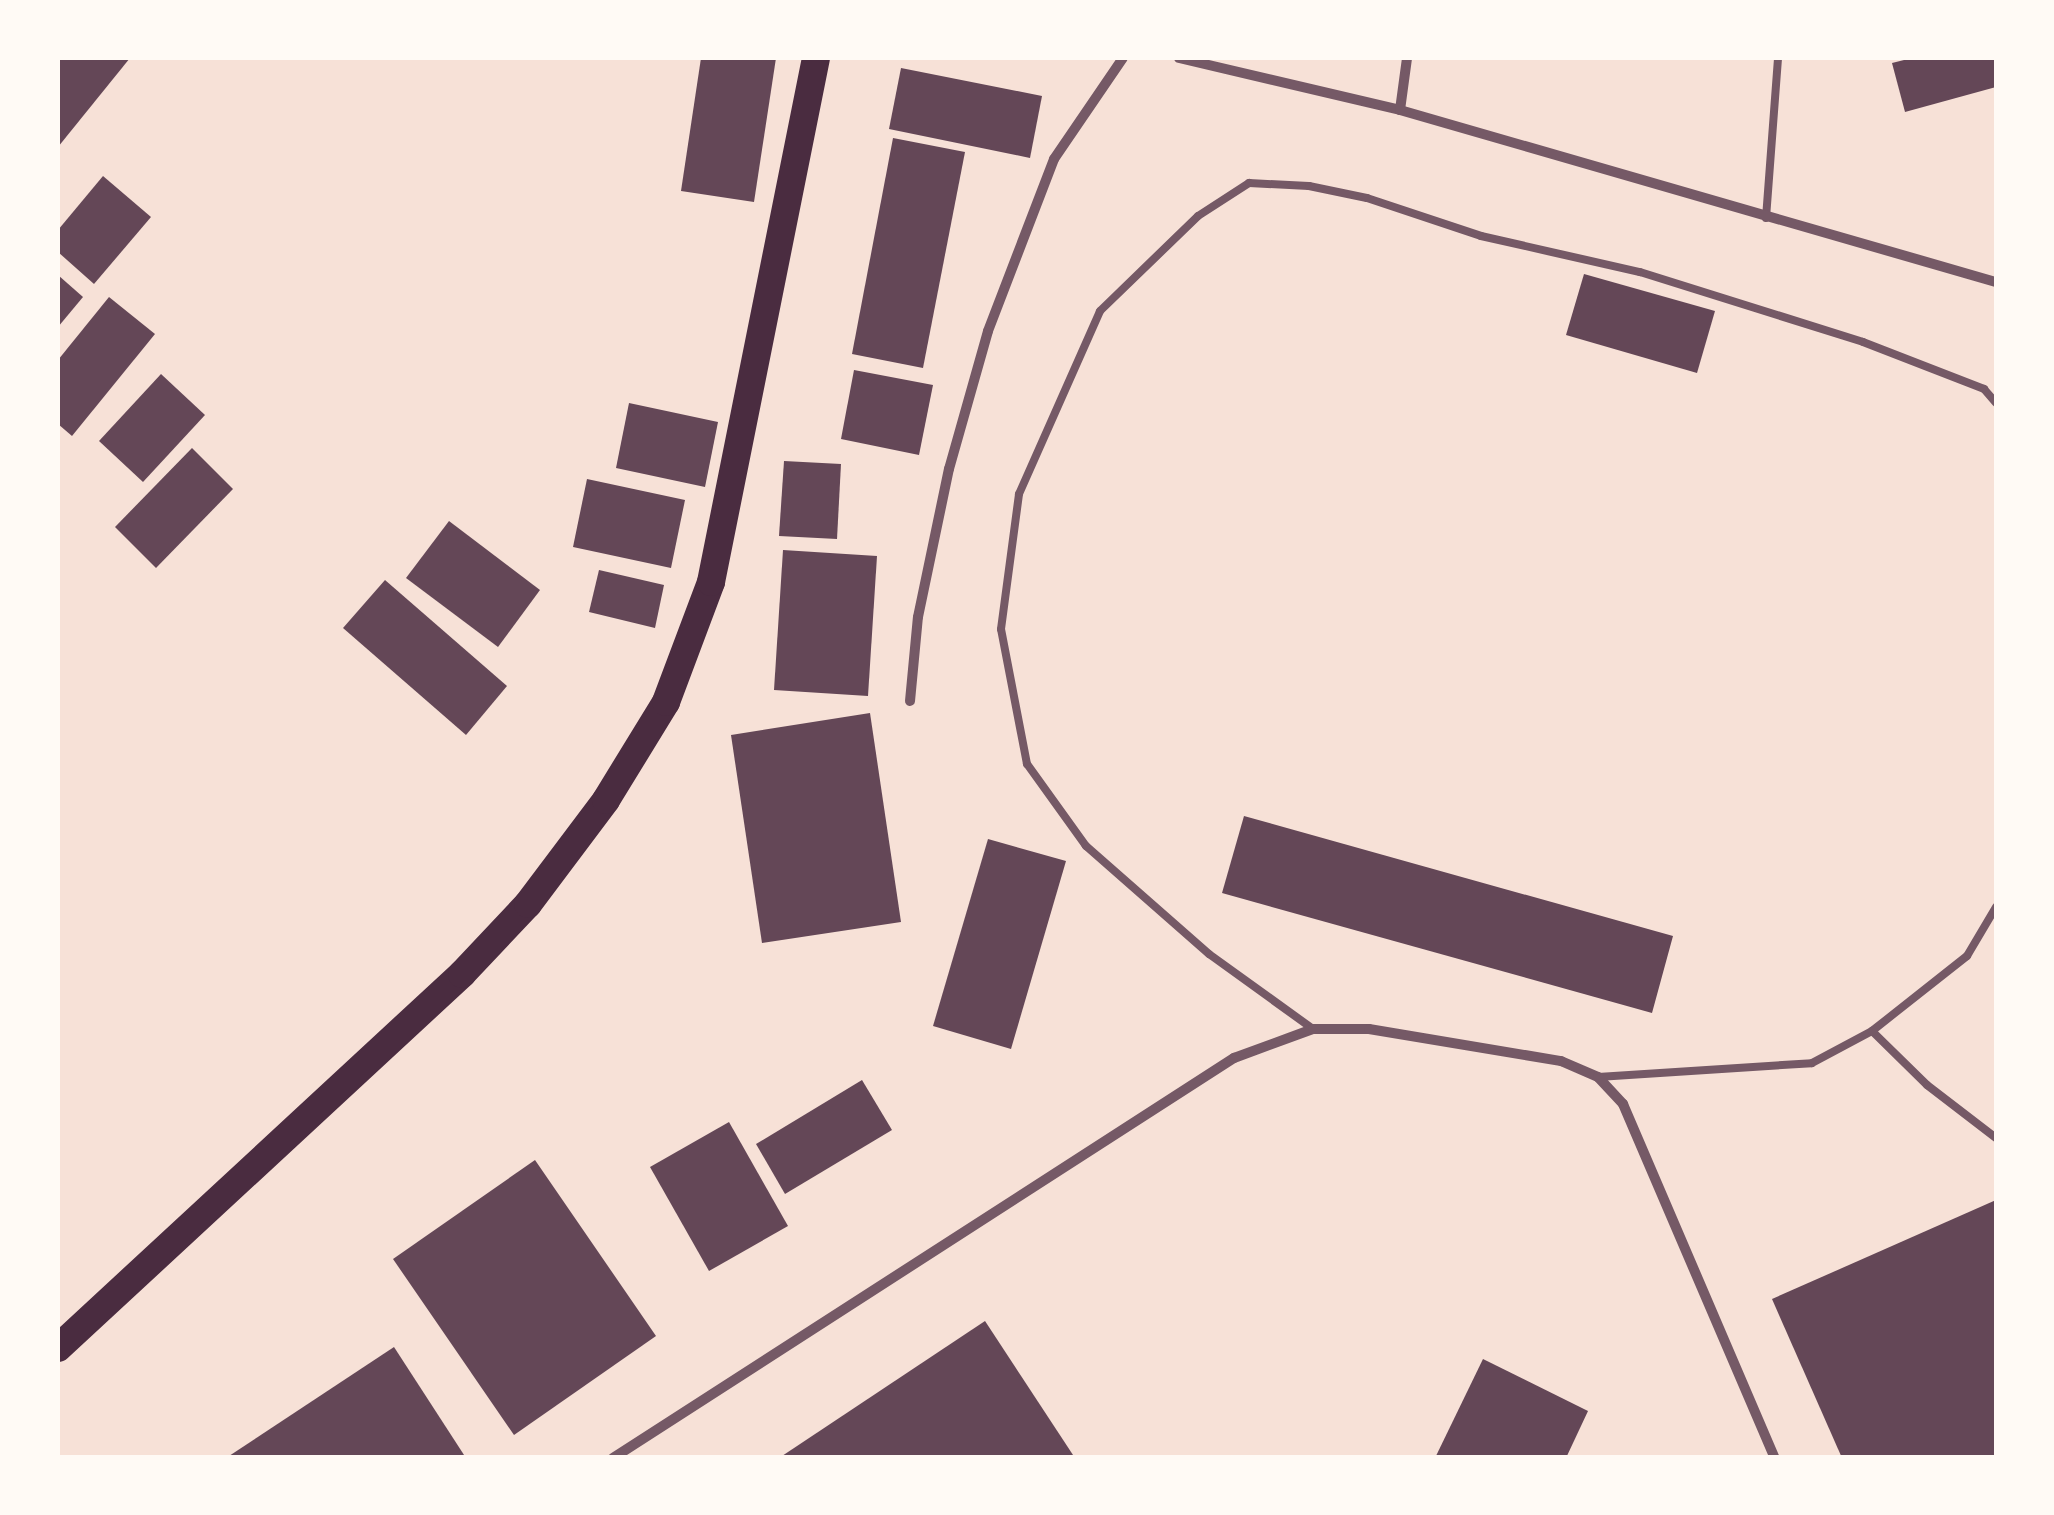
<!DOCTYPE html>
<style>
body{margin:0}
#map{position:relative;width:2054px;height:1515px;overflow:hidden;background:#f7e1d7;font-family:Raleway,sans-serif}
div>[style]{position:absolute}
.building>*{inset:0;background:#644757}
.service>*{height:8px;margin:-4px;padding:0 4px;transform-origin:4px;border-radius:4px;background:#755966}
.minor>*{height:10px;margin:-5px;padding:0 5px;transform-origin:5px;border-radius:5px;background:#755966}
.trunk>*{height:28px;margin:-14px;padding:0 14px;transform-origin:14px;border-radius:14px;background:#4a2c40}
span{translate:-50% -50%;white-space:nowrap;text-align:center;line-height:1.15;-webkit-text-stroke:10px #fffaf5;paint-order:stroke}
.frame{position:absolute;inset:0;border:60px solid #fffaf5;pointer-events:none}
</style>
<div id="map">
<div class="building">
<div style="clip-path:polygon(58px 58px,130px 58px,58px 147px)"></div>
<div style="clip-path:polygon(701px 58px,776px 58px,754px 202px,681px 191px)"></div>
<div style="clip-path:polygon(1912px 58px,1996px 58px,1996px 87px,1905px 112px,1892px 63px)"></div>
<div style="clip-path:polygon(901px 68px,1042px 96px,1030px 158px,889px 129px)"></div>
<div style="clip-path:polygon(893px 138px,965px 152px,923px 368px,852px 354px)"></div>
<div style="clip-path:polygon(103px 176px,151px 217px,94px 284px,58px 252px,58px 230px)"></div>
<div style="clip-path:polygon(1584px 274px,1715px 311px,1697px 373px,1566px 335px)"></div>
<div style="clip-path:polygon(58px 275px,83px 297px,58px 327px)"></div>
<div style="clip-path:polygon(109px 297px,155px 334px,72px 436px,58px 424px,58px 360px)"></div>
<div style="clip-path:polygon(854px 370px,933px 385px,919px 455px,841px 439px)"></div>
<div style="clip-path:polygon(161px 374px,205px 415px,143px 482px,99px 441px)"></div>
<div style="clip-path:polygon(629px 403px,718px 422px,705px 487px,616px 468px)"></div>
<div style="clip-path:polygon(192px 448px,233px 489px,156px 568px,115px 527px)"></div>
<div style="clip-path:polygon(784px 461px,841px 464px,837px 539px,779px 536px)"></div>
<div style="clip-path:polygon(587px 479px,685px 500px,671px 568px,573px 547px)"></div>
<div style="clip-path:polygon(449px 521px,540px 590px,498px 647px,406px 578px)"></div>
<div style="clip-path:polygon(783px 550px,877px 556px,868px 696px,774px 690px)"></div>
<div style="clip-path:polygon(599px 570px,664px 585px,655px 628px,589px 612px)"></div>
<div style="clip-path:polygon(385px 580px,507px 686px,466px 735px,343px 628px)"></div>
<div style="clip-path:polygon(870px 713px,901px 922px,762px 943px,731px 735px)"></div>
<div style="clip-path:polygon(1244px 816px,1673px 936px,1652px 1013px,1222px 893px)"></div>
<div style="clip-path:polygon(988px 839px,1066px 861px,1011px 1049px,933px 1026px)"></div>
<div style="clip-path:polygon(862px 1080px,892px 1130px,785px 1194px,756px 1144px)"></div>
<div style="clip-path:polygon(729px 1122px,788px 1226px,709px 1271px,650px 1167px)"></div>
<div style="clip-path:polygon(535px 1160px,656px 1336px,514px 1435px,393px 1259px)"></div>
<div style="clip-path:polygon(1996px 1200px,1996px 1458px,1842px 1458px,1772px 1299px)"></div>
<div style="clip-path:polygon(985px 1321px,1075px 1458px,779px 1458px)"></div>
<div style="clip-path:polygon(394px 1347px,466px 1458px,226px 1458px)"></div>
<div style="clip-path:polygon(1483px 1359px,1588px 1411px,1566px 1458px,1435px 1458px)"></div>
</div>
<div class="service">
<div style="left:1766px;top:218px;width:160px;rotate:-85.7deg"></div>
<div style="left:1313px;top:1029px;width:128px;rotate:-144.2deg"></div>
<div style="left:1209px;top:954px;width:164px;rotate:-138.7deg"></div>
<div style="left:1086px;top:846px;width:101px;rotate:-125.7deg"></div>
<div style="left:1027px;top:764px;width:137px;rotate:-100.9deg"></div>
<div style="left:1001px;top:629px;width:136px;rotate:-82.4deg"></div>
<div style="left:1019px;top:494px;width:200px;rotate:-66.1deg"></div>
<div style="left:1100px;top:311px;width:136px;rotate:-44.1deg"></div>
<div style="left:1198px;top:216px;width:61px;rotate:-32.9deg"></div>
<div style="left:1249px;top:183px;width:60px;rotate:2.9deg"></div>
<div style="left:1309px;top:186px;width:59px;rotate:11.7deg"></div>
<div style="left:1367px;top:198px;width:120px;rotate:18.4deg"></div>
<div style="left:1481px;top:236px;width:163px;rotate:12.8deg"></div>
<div style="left:1640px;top:272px;width:234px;rotate:17.4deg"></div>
<div style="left:1863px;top:342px;width:130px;rotate:21.2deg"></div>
<div style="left:1984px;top:389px;width:18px;rotate:49deg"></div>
<div style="left:1872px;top:1031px;width:77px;rotate:44.5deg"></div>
<div style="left:1927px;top:1085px;width:87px;rotate:37.5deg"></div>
<div style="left:1598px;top:1077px;width:214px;rotate:-3.7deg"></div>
<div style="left:1812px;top:1063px;width:68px;rotate:-28.1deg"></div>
<div style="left:1872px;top:1031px;width:121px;rotate:-38.3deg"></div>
<div style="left:1967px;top:956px;width:57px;rotate:-59.4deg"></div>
</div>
<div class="minor">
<div style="left:1179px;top:58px;width:227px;rotate:13.2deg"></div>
<div style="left:1400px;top:110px;width:620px;rotate:16.1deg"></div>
<div style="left:1400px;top:110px;width:52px;rotate:-82.3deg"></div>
<div style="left:910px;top:701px;width:84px;rotate:-84.6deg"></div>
<div style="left:918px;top:617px;width:151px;rotate:-78.2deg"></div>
<div style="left:949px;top:469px;width:143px;rotate:-74.2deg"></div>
<div style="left:988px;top:331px;width:184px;rotate:-69deg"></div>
<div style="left:1054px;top:159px;width:122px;rotate:-55.7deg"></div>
<div style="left:613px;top:1458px;width:739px;rotate:-32.79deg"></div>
<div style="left:1234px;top:1058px;width:84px;rotate:-20.2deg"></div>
<div style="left:1313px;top:1029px;width:56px"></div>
<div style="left:1369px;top:1029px;width:195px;rotate:9.5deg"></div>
<div style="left:1561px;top:1061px;width:40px;rotate:23.4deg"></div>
<div style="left:1598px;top:1077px;width:37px;rotate:47deg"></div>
<div style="left:1623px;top:1104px;width:385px;rotate:66.8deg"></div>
</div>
<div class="trunk">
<div style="left:58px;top:1348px;width:551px;rotate:-42.79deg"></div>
<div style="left:462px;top:974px;width:96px;rotate:-46.7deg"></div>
<div style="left:528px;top:904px;width:130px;rotate:-53.1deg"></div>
<div style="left:606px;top:800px;width:115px;rotate:-58.5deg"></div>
<div style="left:666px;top:702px;width:128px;rotate:-69.4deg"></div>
<div style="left:711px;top:582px;width:534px;rotate:-78.67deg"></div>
</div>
<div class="frame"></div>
</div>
